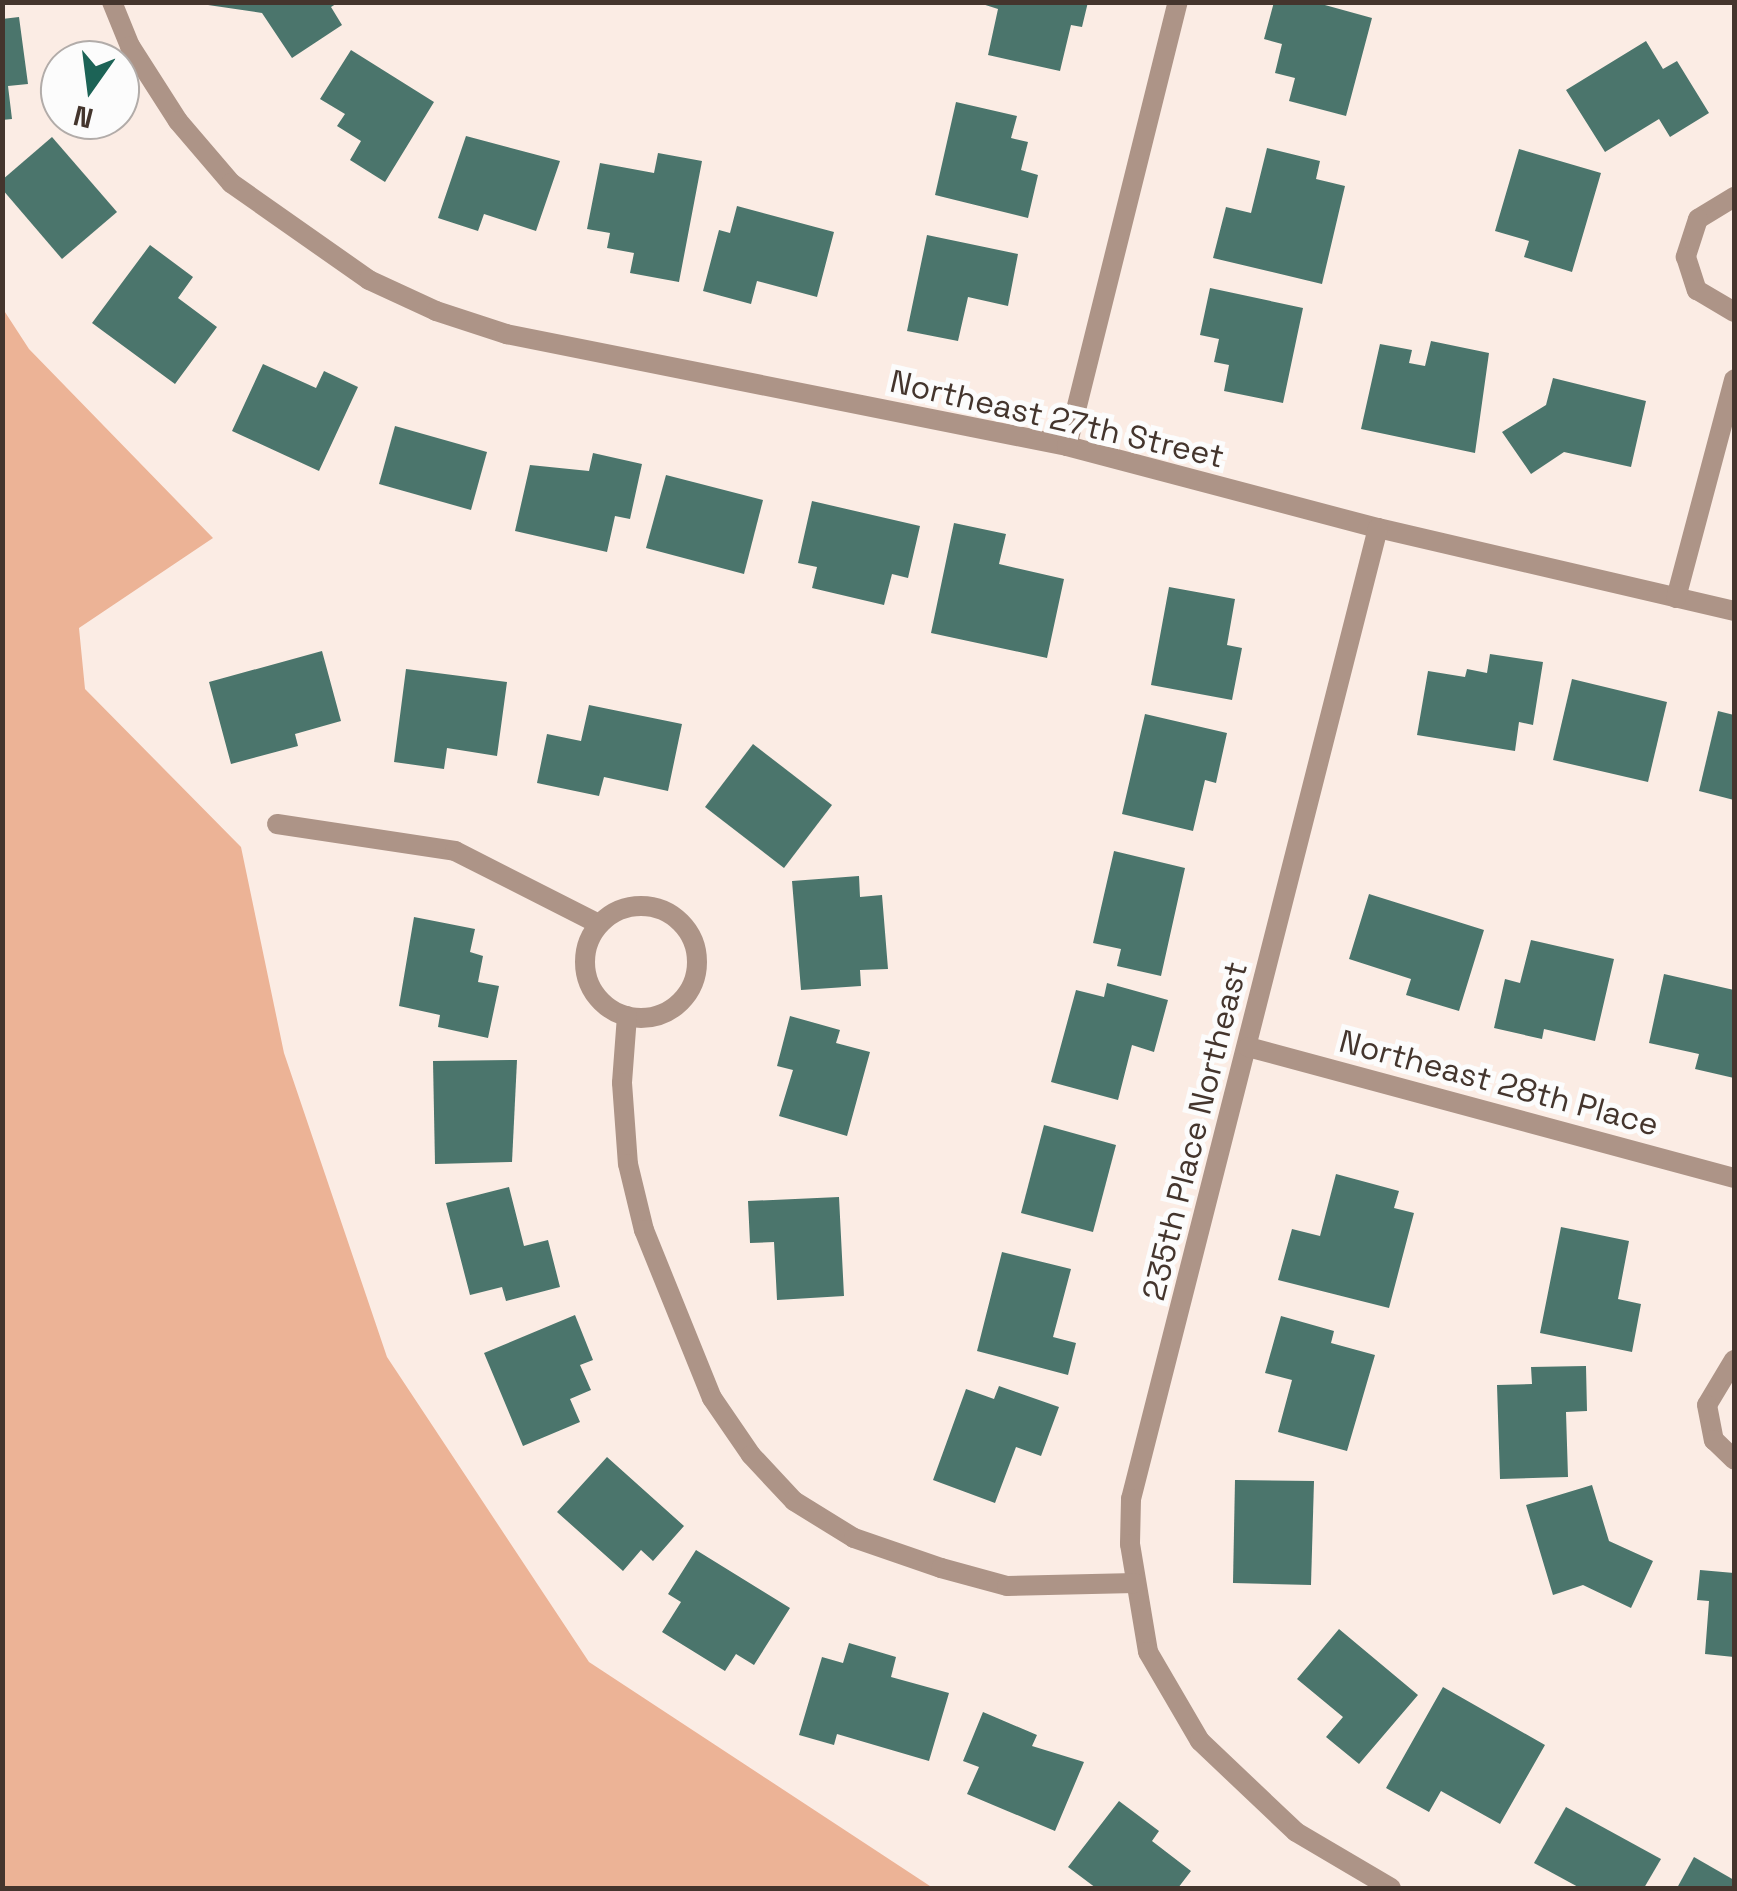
<!DOCTYPE html>
<style>
body{margin:0}
#map{position:relative;width:1737px;height:1891px;overflow:hidden;background:#fbece4;font-family:"Space Grotesk",sans-serif}
div>[style]{position:absolute}
.forest>*{inset:0;background:#ecb396}
.building>*{inset:0;background:#4b756c}
.lane>*{height:20px;margin:-10px;padding:0 10px;transform-origin:10px;border-radius:10px;background:#ad9487}
.street>*{height:20px;margin:-10px;padding:0 10px;transform-origin:10px;border-radius:10px;background:#ad9487}
.street>.ring{margin:-10px;padding:0;box-sizing:content-box;background:none;border:20px solid #ad9487;border-radius:50%}
span{translate:-50% -50%;white-space:nowrap;text-align:center;line-height:1.15;-webkit-text-stroke:10px #fcfcfc;paint-order:stroke}
.street-label{font-size:32px;color:#44352d}
.frame{position:absolute;inset:0;border:5px solid #44352d;pointer-events:none}
.north{position:absolute;left:40px;top:40px;width:100px;height:100px;box-sizing:border-box;background:#fcfcfc;border:2px solid #b2aca9;border-radius:50%;rotate:194deg;font-size:28px;font-weight:700;line-height:40px;text-align:center;color:#44352d}
.north::after{content:'';display:block;margin:auto;width:35px;height:45px;background:#1c6356;clip-path:polygon(50% 0,100% 100%,50% 72%,0 100%)}
</style>
<div id="map">
<div class="forest">
<div style="clip-path:polygon(3px 309px,29px 349px,213px 538px,79px 628px,85px 689px,241px 847px,284px 1053px,387px 1357px,589px 1662px,933px 1888px,3px 1888px)"></div>
</div>
<div class="building">
<div style="clip-path:polygon(339px 2px,331px 7px,342px 25px,292px 58px,262px 13px,208px 5px)"></div>
<div style="clip-path:polygon(976px 2px,1088px 2px,1082px 27px,1071px 25px,1060px 71px,988px 55px,998px 9px)"></div>
<div style="clip-path:polygon(1274px 2px,1314px 2px,1372px 18px,1346px 116px,1289px 101px,1295px 78px,1275px 73px,1282px 44px,1264px 39px)"></div>
<div style="clip-path:polygon(19px 17px,28px 84px,8px 86px,12px 119px,2px 120px,2px 19px)"></div>
<div style="clip-path:polygon(1646px 41px,1663px 69px,1677px 61px,1709px 113px,1670px 137px,1659px 119px,1605px 152px,1566px 90px)"></div>
<div style="clip-path:polygon(351px 50px,434px 102px,385px 182px,350px 160px,361px 141px,337px 126px,345px 114px,320px 99px)"></div>
<div style="clip-path:polygon(956px 102px,1017px 116px,1011px 138px,1028px 142px,1021px 170px,1038px 175px,1028px 218px,935px 195px)"></div>
<div style="clip-path:polygon(466px 136px,560px 161px,536px 231px,484px 214px,478px 231px,438px 218px)"></div>
<div style="clip-path:polygon(52px 137px,117px 212px,62px 259px,2px 189px,2px 180px)"></div>
<div style="clip-path:polygon(1267px 148px,1320px 161px,1316px 179px,1345px 186px,1322px 284px,1213px 258px,1226px 207px,1251px 213px)"></div>
<div style="clip-path:polygon(1519px 149px,1601px 173px,1572px 272px,1524px 257px,1529px 241px,1495px 231px)"></div>
<div style="clip-path:polygon(658px 153px,702px 161px,679px 282px,630px 273px,634px 253px,607px 248px,610px 233px,587px 229px,600px 163px,654px 173px)"></div>
<div style="clip-path:polygon(737px 206px,834px 232px,817px 297px,757px 281px,751px 304px,703px 291px,719px 230px,730px 233px)"></div>
<div style="clip-path:polygon(927px 235px,1018px 254px,1008px 306px,968px 297px,958px 341px,907px 331px)"></div>
<div style="clip-path:polygon(150px 245px,193px 277px,178px 298px,217px 327px,175px 384px,92px 323px)"></div>
<div style="clip-path:polygon(1210px 288px,1303px 308px,1283px 403px,1224px 391px,1229px 365px,1214px 362px,1219px 339px,1200px 335px)"></div>
<div style="clip-path:polygon(1431px 341px,1489px 353px,1475px 453px,1361px 429px,1380px 344px,1412px 350px,1409px 363px,1425px 366px)"></div>
<div style="clip-path:polygon(263px 364px,316px 388px,324px 371px,358px 387px,319px 471px,232px 431px)"></div>
<div style="clip-path:polygon(1553px 378px,1646px 401px,1631px 467px,1564px 452px,1531px 474px,1502px 432px,1546px 405px)"></div>
<div style="clip-path:polygon(395px 426px,487px 452px,471px 510px,379px 484px)"></div>
<div style="clip-path:polygon(593px 453px,642px 464px,630px 519px,615px 516px,607px 552px,515px 531px,530px 465px,589px 471px)"></div>
<div style="clip-path:polygon(666px 475px,763px 500px,744px 574px,646px 548px)"></div>
<div style="clip-path:polygon(812px 501px,920px 526px,908px 578px,892px 574px,884px 605px,812px 588px,817px 567px,798px 563px)"></div>
<div style="clip-path:polygon(954px 523px,1006px 534px,999px 564px,1064px 579px,1047px 658px,931px 633px)"></div>
<div style="clip-path:polygon(1169px 587px,1235px 599px,1227px 645px,1242px 648px,1232px 700px,1151px 685px)"></div>
<div style="clip-path:polygon(322px 651px,341px 721px,295px 734px,298px 746px,231px 764px,209px 682px)"></div>
<div style="clip-path:polygon(1490px 654px,1543px 662px,1533px 725px,1519px 722px,1515px 751px,1417px 735px,1428px 671px,1465px 677px,1467px 669px,1487px 673px)"></div>
<div style="clip-path:polygon(406px 669px,507px 682px,497px 756px,447px 748px,444px 769px,394px 762px)"></div>
<div style="clip-path:polygon(1572px 679px,1667px 702px,1648px 782px,1553px 760px)"></div>
<div style="clip-path:polygon(589px 705px,682px 724px,668px 791px,604px 777px,599px 796px,537px 783px,547px 734px,581px 741px)"></div>
<div style="clip-path:polygon(1718px 711px,1734px 715px,1734px 800px,1699px 791px)"></div>
<div style="clip-path:polygon(1145px 714px,1227px 733px,1216px 783px,1205px 780px,1193px 831px,1122px 814px)"></div>
<div style="clip-path:polygon(753px 744px,832px 805px,784px 868px,705px 807px)"></div>
<div style="clip-path:polygon(1114px 851px,1185px 868px,1161px 976px,1117px 966px,1121px 949px,1093px 943px)"></div>
<div style="clip-path:polygon(859px 876px,860px 897px,882px 895px,888px 969px,860px 970px,861px 986px,801px 990px,792px 881px)"></div>
<div style="clip-path:polygon(1369px 894px,1484px 930px,1459px 1011px,1406px 995px,1411px 979px,1349px 959px)"></div>
<div style="clip-path:polygon(414px 917px,475px 929px,470px 952px,483px 956px,478px 982px,499px 986px,488px 1038px,438px 1027px,440px 1015px,399px 1006px)"></div>
<div style="clip-path:polygon(1531px 940px,1614px 959px,1595px 1041px,1544px 1029px,1542px 1039px,1494px 1028px,1505px 979px,1520px 983px)"></div>
<div style="clip-path:polygon(1664px 974px,1734px 990px,1734px 1078px,1695px 1069px,1699px 1054px,1649px 1043px)"></div>
<div style="clip-path:polygon(1107px 983px,1168px 1000px,1154px 1052px,1132px 1045px,1118px 1100px,1051px 1082px,1076px 990px,1104px 997px)"></div>
<div style="clip-path:polygon(790px 1016px,840px 1030px,836px 1043px,870px 1052px,847px 1136px,779px 1116px,793px 1070px,777px 1066px)"></div>
<div style="clip-path:polygon(517px 1060px,512px 1162px,435px 1164px,433px 1061px)"></div>
<div style="clip-path:polygon(1044px 1125px,1116px 1145px,1093px 1232px,1021px 1213px)"></div>
<div style="clip-path:polygon(1336px 1174px,1399px 1191px,1394px 1208px,1414px 1213px,1389px 1308px,1278px 1280px,1292px 1229px,1320px 1236px)"></div>
<div style="clip-path:polygon(509px 1187px,524px 1246px,548px 1240px,560px 1287px,506px 1301px,502px 1287px,470px 1295px,446px 1203px)"></div>
<div style="clip-path:polygon(839px 1197px,844px 1296px,777px 1300px,774px 1242px,750px 1243px,748px 1201px)"></div>
<div style="clip-path:polygon(1561px 1227px,1629px 1241px,1618px 1299px,1641px 1304px,1632px 1352px,1540px 1333px)"></div>
<div style="clip-path:polygon(1002px 1252px,1071px 1269px,1053px 1337px,1076px 1343px,1068px 1375px,977px 1351px)"></div>
<div style="clip-path:polygon(575px 1315px,593px 1360px,580px 1365px,591px 1390px,570px 1399px,580px 1422px,523px 1446px,484px 1353px)"></div>
<div style="clip-path:polygon(1281px 1316px,1334px 1331px,1331px 1343px,1375px 1355px,1347px 1451px,1278px 1432px,1292px 1380px,1265px 1373px)"></div>
<div style="clip-path:polygon(1586px 1366px,1587px 1411px,1566px 1412px,1568px 1477px,1500px 1479px,1497px 1385px,1532px 1384px,1531px 1367px)"></div>
<div style="clip-path:polygon(999px 1386px,1059px 1407px,1041px 1456px,1016px 1447px,995px 1503px,933px 1480px,966px 1389px,994px 1399px)"></div>
<div style="clip-path:polygon(607px 1457px,684px 1526px,653px 1561px,641px 1550px,623px 1571px,557px 1512px)"></div>
<div style="clip-path:polygon(1235px 1480px,1314px 1481px,1311px 1585px,1233px 1583px)"></div>
<div style="clip-path:polygon(1592px 1485px,1609px 1541px,1653px 1561px,1631px 1608px,1583px 1585px,1553px 1595px,1526px 1505px)"></div>
<div style="clip-path:polygon(696px 1550px,790px 1608px,754px 1665px,736px 1654px,725px 1671px,662px 1632px,681px 1602px,668px 1594px)"></div>
<div style="clip-path:polygon(1700px 1570px,1734px 1573px,1734px 1657px,1705px 1654px,1709px 1601px,1697px 1600px)"></div>
<div style="clip-path:polygon(1339px 1629px,1418px 1695px,1359px 1764px,1326px 1737px,1343px 1717px,1297px 1679px)"></div>
<div style="clip-path:polygon(849px 1643px,896px 1657px,891px 1677px,949px 1693px,929px 1761px,837px 1734px,834px 1745px,799px 1735px,822px 1657px,843px 1663px)"></div>
<div style="clip-path:polygon(1443px 1687px,1545px 1745px,1500px 1824px,1441px 1791px,1429px 1812px,1386px 1788px)"></div>
<div style="clip-path:polygon(983px 1712px,1037px 1735px,1032px 1746px,1084px 1762px,1055px 1831px,967px 1794px,979px 1767px,963px 1761px)"></div>
<div style="clip-path:polygon(1119px 1801px,1159px 1831px,1152px 1841px,1191px 1871px,1178px 1888px,1096px 1888px,1068px 1867px)"></div>
<div style="clip-path:polygon(1566px 1807px,1661px 1859px,1644px 1888px,1580px 1888px,1534px 1863px)"></div>
<div style="clip-path:polygon(1694px 1857px,1734px 1880px,1734px 1888px,1677px 1888px)"></div>
</div>
<div class="lane">
<div style="left:277px;top:824px;width:180px;rotate:8.6deg"></div>
<div style="left:455px;top:851px;width:161px;rotate:26.9deg"></div>
</div>
<div class="street">
<div style="left:112px;top:2px;width:48px;rotate:67.8deg"></div>
<div style="left:130px;top:46px;width:89px;rotate:57.4deg"></div>
<div style="left:178px;top:121px;width:82px;rotate:49.5deg"></div>
<div style="left:231px;top:183px;width:169px;rotate:35.1deg"></div>
<div style="left:369px;top:280px;width:74px;rotate:24.8deg"></div>
<div style="left:436px;top:311px;width:74px;rotate:18.2deg"></div>
<div style="left:506px;top:334px;width:572px;rotate:11.29deg"></div>
<div style="left:1067px;top:446px;width:322px;rotate:14.8deg"></div>
<div style="left:1378px;top:528px;width:366px;rotate:13.1deg"></div>
<div style="left:1734px;top:197px;width:42px;rotate:148.6deg"></div>
<div style="left:1698px;top:219px;width:40px;rotate:108deg"></div>
<div style="left:1686px;top:257px;width:35px;rotate:72deg"></div>
<div style="left:1697px;top:290px;width:43px;rotate:30.7deg"></div>
<div style="left:1067px;top:446px;width:458px;rotate:-76deg"></div>
<div style="left:1378px;top:528px;width:1002px;rotate:104.27deg"></div>
<div style="left:1131px;top:1499px;width:45px;rotate:91.3deg"></div>
<div style="left:1130px;top:1544px;width:109px;rotate:80.5deg"></div>
<div style="left:1148px;top:1652px;width:103px;rotate:59.7deg"></div>
<div style="left:1200px;top:1741px;width:132px;rotate:43.5deg"></div>
<div style="left:1296px;top:1832px;width:110px;rotate:30.5deg"></div>
<div style="left:1676px;top:598px;width:226px;rotate:-75.1deg"></div>
<div class="ring" style="left:585px;top:906px;width:92px;height:92px"></div>
<div style="left:627px;top:1016px;width:67px;rotate:94.3deg"></div>
<div style="left:622px;top:1083px;width:81px;rotate:85.8deg"></div>
<div style="left:628px;top:1164px;width:68px;rotate:76.4deg"></div>
<div style="left:644px;top:1230px;width:181px;rotate:68deg"></div>
<div style="left:712px;top:1398px;width:69px;rotate:55.6deg"></div>
<div style="left:751px;top:1455px;width:63px;rotate:46.9deg"></div>
<div style="left:794px;top:1501px;width:70px;rotate:31.7deg"></div>
<div style="left:854px;top:1538px;width:92px;rotate:19deg"></div>
<div style="left:941px;top:1568px;width:68px;rotate:15.3deg"></div>
<div style="left:1007px;top:1586px;width:128px;rotate:-1.3deg"></div>
<div style="left:1248px;top:1047px;width:503px;rotate:15.09deg"></div>
<div style="left:1734px;top:1360px;width:52px;rotate:121deg"></div>
<div style="left:1707px;top:1405px;width:36px;rotate:79deg"></div>
<div style="left:1714px;top:1440px;width:28px;rotate:44deg"></div>
</div>
<div class="street-label">
<span style="left:1057px;top:419px;rotate:13deg">Northeast 27th Street</span>
<span style="left:1499px;top:1083px;rotate:15deg">Northeast 28th Place</span>
<span style="left:1195px;top:1131px;rotate:-76deg">235th Place Northeast</span>
</div>
<div class="frame"></div>
<div class="north">N</div>
</div>
